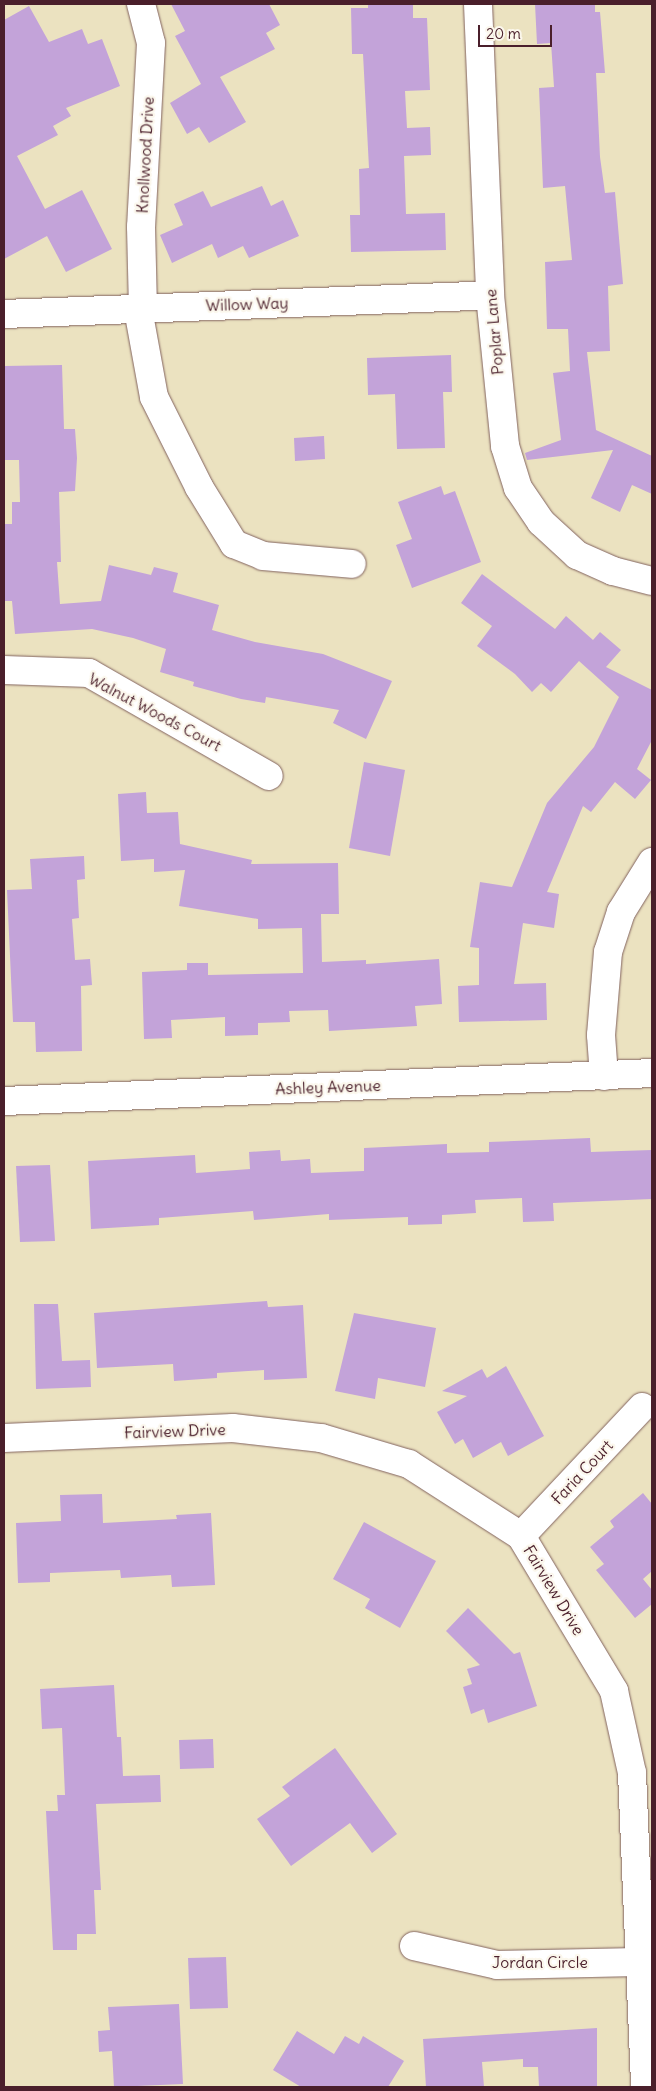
<!DOCTYPE html>
<style>
body{margin:0}
#map{position:relative;width:656px;height:2091px;overflow:hidden;background:#ebe2c0;font-family:Delius,sans-serif}
div>[style]{position:absolute}
.building>*{inset:0;background:#c3a3d9}
.roads{filter:drop-shadow(0 0 1px #82635f) drop-shadow(0 0 1px #82635f)}
.minor>*{height:28px;margin:-14px;padding:0 14px;transform-origin:14px;border-radius:14px;background:#fff}
span{translate:-50% -50%;white-space:nowrap;text-align:center;line-height:1.15;-webkit-text-stroke:4.5px #fbf7ec;paint-order:stroke}
.street-label{font-size:16px;color:#4a1f2b}
.frame{position:absolute;inset:0;border:5px solid #4a1f2b;pointer-events:none}
.scale{position:absolute;left:478px;top:25px;width:74px;height:22px;box-sizing:border-box;border:2px solid #4a1f2b;border-top:0;padding-left:6px;font-size:15px;line-height:18px;white-space:nowrap;color:#4a1f2b;-webkit-text-stroke:4px #fbf7ec;paint-order:stroke}
</style>
<div id="map">
<div class="building">
<div style="clip-path:polygon(171px 4px,269px 4px,280px 25px,266px 33px,275px 49px,220px 77px,246px 122px,209px 143px,199px 127px,187px 134px,170px 103px,201px 84px,175px 36px,185px 31px)"></div>
<div style="clip-path:polygon(368px 4px,413px 4px,413px 18px,427px 18px,430px 90px,405px 91px,407px 128px,430px 127px,431px 155px,404px 156px,406px 214px,445px 213px,446px 250px,351px 252px,350px 215px,360px 215px,359px 169px,369px 168px,363px 54px,352px 54px,351px 8px,368px 8px)"></div>
<div style="clip-path:polygon(535px 4px,595px 4px,595px 12px,600px 12px,605px 73px,596px 73px,600px 157px,605px 193px,615px 192px,623px 284px,608px 286px,610px 351px,587px 352px,596px 430px,652px 456px,652px 494px,632px 485px,620px 512px,591px 498px,613px 450px,527px 460px,525px 453px,561px 440px,553px 373px,570px 371px,568px 329px,547px 329px,545px 262px,572px 260px,565px 186px,543px 188px,539px 88px,554px 87px,551px 43px,537px 44px)"></div>
<div style="clip-path:polygon(29px 6px,49px 42px,82px 29px,88px 44px,102px 39px,120px 86px,66px 108px,71px 116px,53px 126px,58px 135px,17px 156px,45px 209px,82px 190px,112px 249px,66px 272px,47px 236px,4px 259px,4px 20px)"></div>
<div style="clip-path:polygon(262px 186px,271px 206px,283px 200px,299px 236px,249px 258px,243px 246px,218px 258px,212px 244px,172px 263px,160px 235px,183px 225px,174px 204px,203px 191px,211px 207px)"></div>
<div style="clip-path:polygon(451px 355px,452px 392px,443px 392px,445px 448px,397px 449px,395px 394px,368px 395px,367px 358px)"></div>
<div style="clip-path:polygon(62px 365px,64px 429px,75px 429px,77px 458px,75px 491px,59px 492px,61px 562px,57px 562px,60px 604px,101px 601px,109px 565px,151px 575px,154px 567px,178px 573px,173px 592px,219px 605px,212px 630px,255px 642px,323px 654px,392px 681px,366px 739px,333px 723px,339px 710px,266px 697px,265px 703px,241px 699px,193px 686px,194px 682px,160px 672px,166px 649px,133px 638px,92px 629px,15px 634px,12px 601px,4px 601px,4px 524px,12px 524px,12px 502px,20px 502px,19px 460px,4px 460px,5px 366px)"></div>
<div style="clip-path:polygon(324px 436px,325px 459px,295px 461px,294px 438px)"></div>
<div style="clip-path:polygon(441px 486px,444px 495px,455px 491px,481px 562px,412px 588px,396px 545px,412px 539px,398px 502px)"></div>
<div style="clip-path:polygon(482px 574px,555px 629px,566px 616px,593px 640px,600px 632px,621px 650px,606px 667px,652px 690px,652px 740px,637px 769px,651px 780px,635px 799px,615px 782px,591px 812px,583px 806px,547px 892px,559px 894px,554px 928px,523px 923px,514px 984px,546px 983px,547px 1020px,459px 1022px,458px 986px,479px 985px,479px 948px,470px 947px,480px 882px,512px 887px,547px 803px,594px 747px,619px 697px,579px 661px,551px 692px,541px 683px,532px 692px,515px 674px,477px 646px,492px 626px,461px 603px)"></div>
<div style="clip-path:polygon(364px 762px,405px 770px,390px 856px,349px 848px)"></div>
<div style="clip-path:polygon(146px 792px,147px 813px,178px 812px,180px 844px,252px 860px,251px 864px,338px 863px,339px 914px,321px 914px,322px 962px,366px 960px,366px 964px,439px 959px,442px 1004px,415px 1006px,417px 1026px,329px 1031px,328px 1010px,289px 1011px,290px 1022px,258px 1023px,258px 1035px,225px 1036px,225px 1017px,171px 1020px,172px 1038px,144px 1039px,142px 972px,187px 970px,187px 963px,208px 963px,208px 975px,303px 973px,302px 928px,258px 929px,258px 919px,179px 906px,185px 870px,154px 872px,154px 859px,121px 861px,118px 794px)"></div>
<div style="clip-path:polygon(84px 856px,85px 879px,77px 880px,79px 918px,72px 919px,75px 960px,90px 959px,92px 985px,81px 986px,82px 1051px,36px 1052px,35px 1022px,13px 1022px,7px 890px,32px 889px,30px 859px)"></div>
<div style="clip-path:polygon(590px 1138px,591px 1152px,652px 1150px,652px 1199px,553px 1203px,554px 1221px,523px 1222px,522px 1198px,475px 1200px,476px 1213px,442px 1215px,442px 1224px,408px 1225px,408px 1217px,329px 1220px,329px 1214px,254px 1220px,253px 1211px,159px 1218px,159px 1225px,91px 1229px,88px 1161px,195px 1155px,196px 1173px,250px 1169px,249px 1152px,280px 1150px,281px 1161px,310px 1159px,311px 1173px,364px 1171px,364px 1148px,447px 1144px,447px 1153px,489px 1152px,489px 1142px)"></div>
<div style="clip-path:polygon(50px 1165px,55px 1241px,20px 1242px,16px 1166px)"></div>
<div style="clip-path:polygon(267px 1301px,268px 1307px,303px 1305px,307px 1378px,264px 1380px,264px 1370px,217px 1373px,217px 1378px,174px 1381px,173px 1364px,97px 1368px,94px 1313px)"></div>
<div style="clip-path:polygon(34px 1304px,58px 1304px,62px 1361px,90px 1360px,91px 1387px,36px 1389px)"></div>
<div style="clip-path:polygon(354px 1313px,436px 1328px,425px 1387px,378px 1378px,375px 1399px,335px 1391px)"></div>
<div style="clip-path:polygon(506px 1366px,544px 1436px,508px 1456px,501px 1442px,473px 1458px,463px 1439px,455px 1444px,437px 1412px,467px 1396px,442px 1391px,482px 1369px,487px 1378px)"></div>
<div style="clip-path:polygon(643px 1493px,652px 1504px,652px 1571px,643px 1579px,652px 1590px,652px 1604px,635px 1618px,596px 1570px,604px 1564px,590px 1547px,614px 1527px,610px 1521px)"></div>
<div style="clip-path:polygon(102px 1494px,103px 1523px,177px 1519px,176px 1515px,211px 1513px,215px 1585px,172px 1587px,171px 1575px,121px 1578px,120px 1570px,50px 1573px,50px 1582px,18px 1583px,16px 1523px,61px 1521px,60px 1495px)"></div>
<div style="clip-path:polygon(364px 1522px,436px 1561px,400px 1628px,365px 1608px,370px 1599px,333px 1579px)"></div>
<div style="clip-path:polygon(468px 1608px,514px 1654px,520px 1652px,537px 1706px,488px 1723px,484px 1709px,471px 1714px,463px 1687px,472px 1684px,467px 1669px,480px 1665px,446px 1631px)"></div>
<div style="clip-path:polygon(114px 1685px,117px 1737px,121px 1737px,123px 1776px,160px 1775px,161px 1802px,96px 1804px,101px 1890px,94px 1890px,96px 1934px,77px 1934px,77px 1950px,53px 1950px,46px 1811px,58px 1811px,57px 1795px,65px 1795px,62px 1728px,42px 1729px,40px 1689px)"></div>
<div style="clip-path:polygon(213px 1739px,214px 1768px,180px 1769px,179px 1740px)"></div>
<div style="clip-path:polygon(335px 1748px,397px 1834px,372px 1853px,350px 1823px,291px 1866px,257px 1819px,290px 1796px,282px 1787px)"></div>
<div style="clip-path:polygon(226px 1957px,228px 2008px,190px 2009px,188px 1958px)"></div>
<div style="clip-path:polygon(179px 2004px,183px 2084px,114px 2087px,112px 2051px,99px 2052px,98px 2031px,110px 2030px,108px 2007px)"></div>
<div style="clip-path:polygon(597px 2028px,597px 2087px,539px 2087px,538px 2067px,523px 2067px,523px 2059px,482px 2062px,484px 2087px,426px 2087px,423px 2039px)"></div>
<div style="clip-path:polygon(297px 2031px,334px 2054px,345px 2036px,359px 2044px,363px 2036px,404px 2061px,388px 2087px,301px 2087px,273px 2070px)"></div>
</div>
<div class="roads">
<div class="minor">
<div style="left:141px;top:4px;width:40px;rotate:75.6deg"></div>
<div style="left:151px;top:43px;width:184px;rotate:93.1deg"></div>
<div style="left:141px;top:227px;width:81px;rotate:88.6deg"></div>
<div style="left:478px;top:4px;width:291px;rotate:87.6deg"></div>
<div style="left:490px;top:295px;width:152px;rotate:84.3deg"></div>
<div style="left:505px;top:446px;width:44px;rotate:72.8deg"></div>
<div style="left:518px;top:488px;width:41px;rotate:55.9deg"></div>
<div style="left:541px;top:522px;width:49px;rotate:42.5deg"></div>
<div style="left:577px;top:555px;width:39px;rotate:24deg"></div>
<div style="left:613px;top:571px;width:40px;rotate:14.4deg"></div>
<div style="left:138px;top:309px;width:89px;rotate:79.7deg"></div>
<div style="left:154px;top:397px;width:101px;rotate:63.4deg"></div>
<div style="left:199px;top:487px;width:67px;rotate:58.4deg"></div>
<div style="left:234px;top:544px;width:31px;rotate:22deg"></div>
<div style="left:263px;top:556px;width:89px;rotate:5.1deg"></div>
<div style="left:4px;top:314px;width:486px;rotate:-2.2deg"></div>
<div style="left:4px;top:670px;width:85px;rotate:2deg"></div>
<div style="left:89px;top:673px;width:207px;rotate:29.8deg"></div>
<div style="left:604px;top:1076px;width:41px;rotate:-94.2deg"></div>
<div style="left:601px;top:1035px;width:83px;rotate:-85.2deg"></div>
<div style="left:608px;top:952px;width:42px;rotate:-72deg"></div>
<div style="left:621px;top:912px;width:59px;rotate:-58.2deg"></div>
<div style="left:4px;top:1101px;width:649px;rotate:-2.47deg"></div>
<div style="left:4px;top:1438px;width:229px;rotate:-2.5deg"></div>
<div style="left:233px;top:1428px;width:89px;rotate:6.5deg"></div>
<div style="left:321px;top:1438px;width:92px;rotate:16.5deg"></div>
<div style="left:409px;top:1464px;width:133px;rotate:32.7deg"></div>
<div style="left:521px;top:1536px;width:181px;rotate:59deg"></div>
<div style="left:614px;top:1691px;width:84px;rotate:77.6deg"></div>
<div style="left:632px;top:1773px;width:314px;rotate:87.6deg"></div>
<div style="left:521px;top:1536px;width:177px;rotate:-46.8deg"></div>
<div style="left:414px;top:1946px;width:85px;rotate:12.9deg"></div>
<div style="left:497px;top:1965px;width:141px;rotate:-1.2deg"></div>
</div>
</div>
<div class="street-label">
<span style="left:145px;top:155px;rotate:-87deg">Knollwood Drive</span>
<span style="left:247px;top:304px;rotate:-2deg">Willow Way</span>
<span style="left:494px;top:332px;rotate:-95deg">Poplar Lane</span>
<span style="left:155px;top:712px;rotate:28deg">Walnut Woods Court</span>
<span style="left:328px;top:1087px;rotate:-2deg">Ashley Avenue</span>
<span style="left:175px;top:1431px;rotate:-2deg">Fairview Drive</span>
<span style="left:582px;top:1472px;rotate:-47deg">Faria Court</span>
<span style="left:554px;top:1590px;rotate:59deg">Fairview Drive</span>
<span style="left:540px;top:1962px">Jordan Circle</span>
</div>
<div class="frame"></div>
<div class="scale">20 m</div>
</div>
